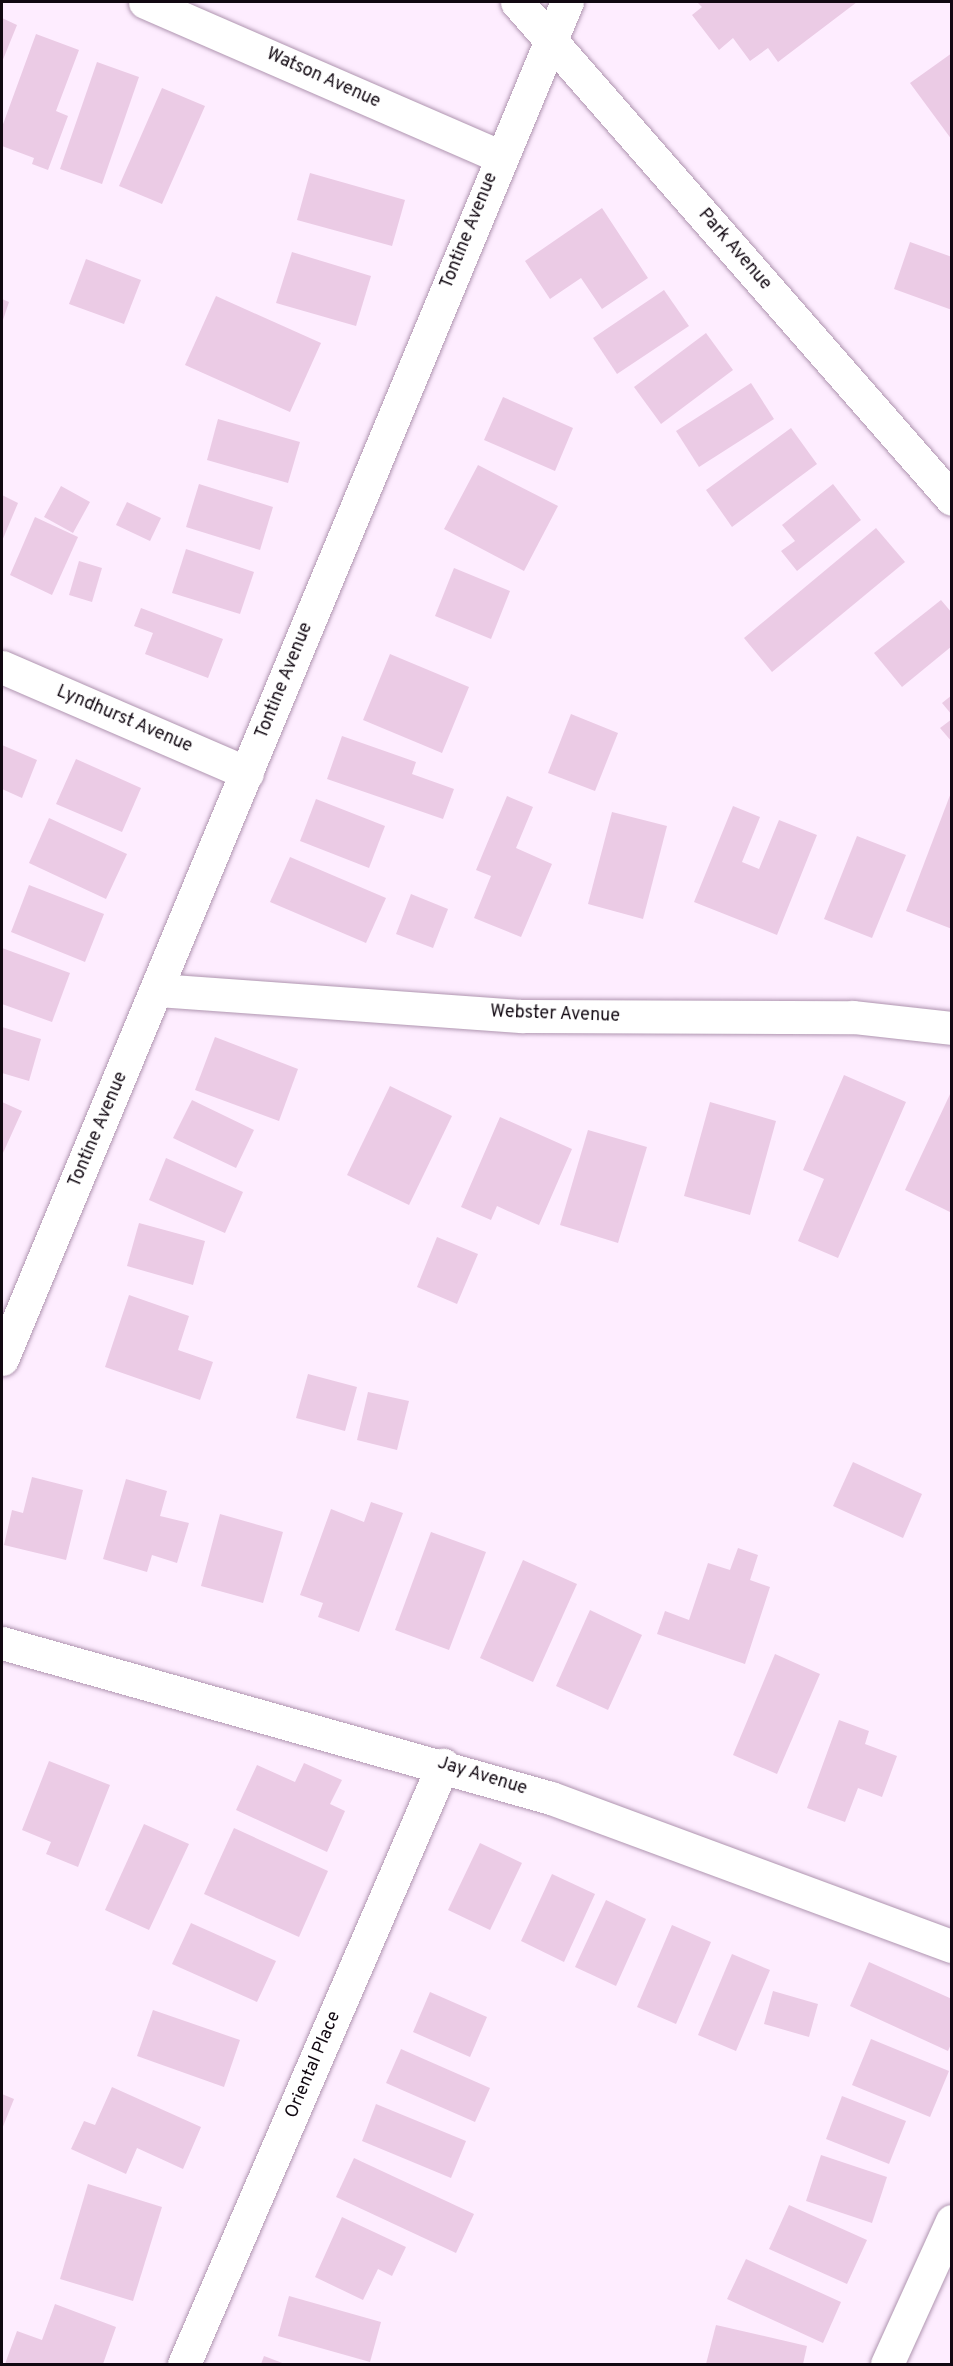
<!DOCTYPE html>
<style>
body{margin:0}
#map{position:relative;width:953px;height:2366px;overflow:hidden;background:#feedff;font-family:Overpass,sans-serif}
div>[style]{position:absolute}
.building>*{inset:0;background:#ebcbe5}
.roads{filter:drop-shadow(0 0 2px #af95b0) drop-shadow(0 0 2px #af95b0)}
.minor>*{height:33px;margin:-16.5px;padding:0 16.5px;transform-origin:16.5px;border-radius:16.5px;background:#fff}
.tertiary>*{height:33px;margin:-16.5px;padding:0 16.5px;transform-origin:16.5px;border-radius:16.5px;background:#fff}
span{translate:-50% -50%;white-space:nowrap;text-align:center;line-height:1.15;-webkit-text-stroke:5px #fff;paint-order:stroke}
.street-label{font-size:18px;color:#110811}
.frame{position:absolute;inset:0;border:3px solid #110811;pointer-events:none}
</style>
<div id="map">
<div class="building">
<div style="clip-path:polygon(697px 2px,857px 2px,778px 62px,768px 48px,750px 61px,733px 38px,719px 50px,692px 15px,702px 7px)"></div>
<div style="clip-path:polygon(2px 18px,17px 25px,2px 62px)"></div>
<div style="clip-path:polygon(36px 34px,79px 50px,56px 111px,68px 116px,48px 170px,32px 164px,34px 158px,2px 146px,2px 127px)"></div>
<div style="clip-path:polygon(952px 53px,952px 140px,910px 83px)"></div>
<div style="clip-path:polygon(97px 62px,139px 77px,102px 184px,60px 169px)"></div>
<div style="clip-path:polygon(162px 88px,205px 106px,162px 204px,119px 186px)"></div>
<div style="clip-path:polygon(310px 173px,405px 200px,392px 246px,297px 220px)"></div>
<div style="clip-path:polygon(602px 208px,648px 278px,602px 309px,581px 278px,550px 299px,525px 261px)"></div>
<div style="clip-path:polygon(910px 242px,952px 257px,952px 310px,894px 289px)"></div>
<div style="clip-path:polygon(292px 252px,371px 276px,356px 326px,276px 303px)"></div>
<div style="clip-path:polygon(86px 259px,141px 280px,124px 324px,69px 304px)"></div>
<div style="clip-path:polygon(664px 290px,689px 326px,617px 374px,593px 338px)"></div>
<div style="clip-path:polygon(216px 296px,321px 343px,290px 412px,185px 365px)"></div>
<div style="clip-path:polygon(2px 299px,9px 302px,2px 323px)"></div>
<div style="clip-path:polygon(706px 333px,733px 370px,661px 424px,634px 387px)"></div>
<div style="clip-path:polygon(751px 383px,774px 419px,699px 467px,676px 431px)"></div>
<div style="clip-path:polygon(503px 397px,573px 428px,555px 471px,484px 440px)"></div>
<div style="clip-path:polygon(218px 419px,300px 442px,288px 483px,207px 460px)"></div>
<div style="clip-path:polygon(791px 428px,817px 464px,732px 527px,706px 490px)"></div>
<div style="clip-path:polygon(478px 465px,558px 506px,524px 571px,444px 529px)"></div>
<div style="clip-path:polygon(199px 484px,273px 507px,260px 550px,186px 527px)"></div>
<div style="clip-path:polygon(833px 484px,861px 520px,797px 571px,781px 551px,795px 541px,782px 525px)"></div>
<div style="clip-path:polygon(61px 486px,90px 502px,73px 533px,44px 517px)"></div>
<div style="clip-path:polygon(2px 495px,18px 503px,2px 541px)"></div>
<div style="clip-path:polygon(127px 502px,161px 518px,150px 541px,116px 525px)"></div>
<div style="clip-path:polygon(35px 517px,78px 537px,52px 595px,10px 575px)"></div>
<div style="clip-path:polygon(876px 528px,905px 562px,772px 672px,744px 638px)"></div>
<div style="clip-path:polygon(186px 549px,254px 572px,240px 614px,172px 593px)"></div>
<div style="clip-path:polygon(79px 561px,102px 568px,92px 602px,69px 595px)"></div>
<div style="clip-path:polygon(454px 568px,510px 591px,491px 639px,435px 616px)"></div>
<div style="clip-path:polygon(941px 600px,952px 613px,952px 646px,902px 687px,874px 653px)"></div>
<div style="clip-path:polygon(141px 608px,223px 639px,208px 678px,145px 654px,153px 633px,134px 626px)"></div>
<div style="clip-path:polygon(390px 654px,469px 687px,442px 753px,363px 720px)"></div>
<div style="clip-path:polygon(952px 695px,952px 715px,942px 703px)"></div>
<div style="clip-path:polygon(571px 714px,618px 733px,595px 791px,548px 773px)"></div>
<div style="clip-path:polygon(952px 719px,952px 742px,940px 728px)"></div>
<div style="clip-path:polygon(342px 736px,416px 762px,412px 774px,454px 789px,443px 819px,327px 779px)"></div>
<div style="clip-path:polygon(2px 745px,37px 760px,22px 798px,2px 789px)"></div>
<div style="clip-path:polygon(76px 759px,141px 788px,122px 832px,56px 804px)"></div>
<div style="clip-path:polygon(952px 790px,952px 929px,906px 911px)"></div>
<div style="clip-path:polygon(507px 796px,533px 807px,516px 848px,552px 864px,521px 937px,474px 918px,491px 876px,476px 870px)"></div>
<div style="clip-path:polygon(316px 799px,385px 826px,369px 868px,300px 841px)"></div>
<div style="clip-path:polygon(733px 806px,760px 817px,742px 862px,759px 869px,779px 820px,817px 835px,777px 935px,694px 902px)"></div>
<div style="clip-path:polygon(612px 812px,667px 826px,643px 919px,588px 904px)"></div>
<div style="clip-path:polygon(49px 818px,127px 854px,106px 899px,29px 863px)"></div>
<div style="clip-path:polygon(857px 836px,906px 855px,872px 938px,824px 919px)"></div>
<div style="clip-path:polygon(290px 857px,386px 898px,366px 943px,270px 902px)"></div>
<div style="clip-path:polygon(29px 885px,104px 914px,85px 962px,11px 932px)"></div>
<div style="clip-path:polygon(411px 894px,448px 909px,433px 948px,396px 934px)"></div>
<div style="clip-path:polygon(2px 948px,70px 973px,52px 1022px,2px 1004px)"></div>
<div style="clip-path:polygon(2px 1027px,41px 1039px,29px 1081px,2px 1073px)"></div>
<div style="clip-path:polygon(215px 1037px,298px 1069px,279px 1121px,195px 1090px)"></div>
<div style="clip-path:polygon(844px 1075px,906px 1102px,838px 1258px,798px 1241px,824px 1179px,803px 1170px)"></div>
<div style="clip-path:polygon(390px 1086px,452px 1116px,409px 1205px,347px 1175px)"></div>
<div style="clip-path:polygon(952px 1090px,952px 1209px,950px 1212px,905px 1190px)"></div>
<div style="clip-path:polygon(192px 1100px,254px 1130px,236px 1168px,173px 1138px)"></div>
<div style="clip-path:polygon(2px 1102px,22px 1111px,3px 1153px,2px 1152px)"></div>
<div style="clip-path:polygon(710px 1102px,776px 1121px,750px 1215px,684px 1196px)"></div>
<div style="clip-path:polygon(500px 1117px,572px 1149px,539px 1225px,497px 1206px,491px 1220px,461px 1207px)"></div>
<div style="clip-path:polygon(588px 1130px,647px 1147px,618px 1243px,560px 1225px)"></div>
<div style="clip-path:polygon(166px 1158px,243px 1192px,225px 1233px,149px 1200px)"></div>
<div style="clip-path:polygon(139px 1223px,205px 1241px,193px 1285px,127px 1266px)"></div>
<div style="clip-path:polygon(437px 1237px,478px 1254px,457px 1304px,417px 1287px)"></div>
<div style="clip-path:polygon(129px 1295px,189px 1316px,178px 1350px,213px 1362px,200px 1400px,105px 1367px)"></div>
<div style="clip-path:polygon(308px 1374px,357px 1387px,345px 1431px,296px 1418px)"></div>
<div style="clip-path:polygon(368px 1392px,409px 1401px,397px 1450px,357px 1440px)"></div>
<div style="clip-path:polygon(853px 1462px,922px 1494px,903px 1538px,833px 1506px)"></div>
<div style="clip-path:polygon(32px 1477px,83px 1490px,66px 1560px,4px 1545px,12px 1510px,23px 1513px)"></div>
<div style="clip-path:polygon(126px 1479px,167px 1491px,160px 1516px,189px 1523px,177px 1563px,152px 1555px,147px 1572px,103px 1559px)"></div>
<div style="clip-path:polygon(371px 1502px,403px 1513px,359px 1632px,318px 1617px,323px 1603px,300px 1595px,331px 1509px,364px 1522px)"></div>
<div style="clip-path:polygon(220px 1514px,283px 1532px,263px 1603px,201px 1586px)"></div>
<div style="clip-path:polygon(431px 1532px,486px 1552px,449px 1650px,395px 1630px)"></div>
<div style="clip-path:polygon(738px 1548px,758px 1555px,750px 1580px,770px 1587px,745px 1664px,657px 1634px,665px 1611px,689px 1620px,708px 1563px,730px 1570px)"></div>
<div style="clip-path:polygon(523px 1560px,577px 1584px,533px 1682px,480px 1658px)"></div>
<div style="clip-path:polygon(590px 1610px,642px 1635px,608px 1710px,556px 1686px)"></div>
<div style="clip-path:polygon(775px 1654px,820px 1674px,777px 1774px,733px 1755px)"></div>
<div style="clip-path:polygon(839px 1720px,869px 1731px,865px 1744px,897px 1756px,882px 1797px,858px 1788px,845px 1822px,807px 1808px)"></div>
<div style="clip-path:polygon(49px 1761px,110px 1785px,78px 1867px,46px 1854px,51px 1842px,22px 1830px)"></div>
<div style="clip-path:polygon(304px 1763px,342px 1780px,330px 1804px,345px 1811px,327px 1852px,236px 1810px,257px 1765px,295px 1782px)"></div>
<div style="clip-path:polygon(144px 1824px,189px 1844px,149px 1930px,105px 1910px)"></div>
<div style="clip-path:polygon(234px 1828px,328px 1871px,299px 1937px,204px 1894px)"></div>
<div style="clip-path:polygon(480px 1843px,522px 1863px,490px 1930px,448px 1910px)"></div>
<div style="clip-path:polygon(552px 1874px,595px 1894px,564px 1962px,521px 1941px)"></div>
<div style="clip-path:polygon(606px 1900px,646px 1919px,616px 1986px,575px 1967px)"></div>
<div style="clip-path:polygon(191px 1923px,276px 1961px,257px 2002px,172px 1964px)"></div>
<div style="clip-path:polygon(672px 1925px,711px 1942px,676px 2024px,637px 2007px)"></div>
<div style="clip-path:polygon(732px 1954px,770px 1970px,736px 2051px,698px 2035px)"></div>
<div style="clip-path:polygon(869px 1962px,952px 1999px,952px 2042px,948px 2051px,850px 2006px)"></div>
<div style="clip-path:polygon(773px 1991px,818px 2004px,809px 2037px,764px 2024px)"></div>
<div style="clip-path:polygon(430px 1992px,487px 2017px,470px 2057px,413px 2032px)"></div>
<div style="clip-path:polygon(153px 2010px,240px 2040px,224px 2087px,137px 2056px)"></div>
<div style="clip-path:polygon(871px 2039px,949px 2071px,930px 2117px,852px 2085px)"></div>
<div style="clip-path:polygon(401px 2049px,490px 2088px,475px 2122px,386px 2083px)"></div>
<div style="clip-path:polygon(112px 2087px,201px 2127px,183px 2169px,137px 2148px,126px 2174px,71px 2149px,84px 2121px,95px 2125px)"></div>
<div style="clip-path:polygon(2px 2094px,14px 2099px,2px 2129px)"></div>
<div style="clip-path:polygon(842px 2096px,906px 2121px,889px 2164px,826px 2139px)"></div>
<div style="clip-path:polygon(376px 2104px,466px 2141px,451px 2178px,362px 2141px)"></div>
<div style="clip-path:polygon(821px 2155px,887px 2177px,872px 2223px,806px 2201px)"></div>
<div style="clip-path:polygon(354px 2158px,474px 2214px,456px 2253px,336px 2197px)"></div>
<div style="clip-path:polygon(88px 2184px,162px 2207px,133px 2301px,60px 2279px)"></div>
<div style="clip-path:polygon(789px 2205px,867px 2240px,847px 2284px,769px 2249px)"></div>
<div style="clip-path:polygon(342px 2217px,406px 2247px,392px 2276px,378px 2269px,363px 2300px,315px 2277px)"></div>
<div style="clip-path:polygon(746px 2259px,841px 2302px,823px 2343px,727px 2299px)"></div>
<div style="clip-path:polygon(289px 2296px,381px 2322px,370px 2362px,278px 2336px)"></div>
<div style="clip-path:polygon(55px 2304px,116px 2327px,103px 2364px,5px 2364px,17px 2331px,42px 2340px)"></div>
<div style="clip-path:polygon(716px 2325px,807px 2346px,803px 2364px,706px 2364px)"></div>
<div style="clip-path:polygon(264px 2356px,285px 2364px,261px 2364px)"></div>
</div>
<div class="roads">
<div class="minor">
<div style="left:145px;top:2px;width:388px;rotate:23.5deg"></div>
<div style="left:2px;top:667px;width:267px;rotate:23.4deg"></div>
<div style="left:158px;top:990px;width:366px;rotate:4.1deg"></div>
<div style="left:523px;top:1016px;width:330px;rotate:0.2deg"></div>
<div style="left:853px;top:1017px;width:100px;rotate:6.3deg"></div>
<div style="left:2px;top:1359px;width:1470px;rotate:-67.4deg"></div>
<div style="left:2px;top:1643px;width:570px;rotate:15.77deg"></div>
<div style="left:551px;top:1798px;width:427px;rotate:20.3deg"></div>
<div style="left:184px;top:2364px;width:653px;rotate:-66.62deg"></div>
<div style="left:887px;top:2364px;width:157px;rotate:-65.6deg"></div>
</div>
<div class="tertiary">
<div style="left:517px;top:2px;width:660px;rotate:48.81deg"></div>
</div>
</div>
<div class="street-label">
<span style="left:323px;top:79px;rotate:24deg">Watson Avenue</span>
<span style="left:470px;top:231px;rotate:-68deg">Tontine Avenue</span>
<span style="left:734px;top:250px;rotate:49deg">Park Avenue</span>
<span style="left:285px;top:681px;rotate:-68deg">Tontine Avenue</span>
<span style="left:124px;top:720px;rotate:23deg">Lyndhurst Avenue</span>
<span style="left:555px;top:1015px;rotate:2deg">Webster Avenue</span>
<span style="left:99px;top:1130px;rotate:-67deg">Tontine Avenue</span>
<span style="left:482px;top:1777px;rotate:17deg">Jay Avenue</span>
<span style="left:314px;top:2065px;rotate:-67deg">Oriental Place</span>
</div>
<div class="frame"></div>
</div>
